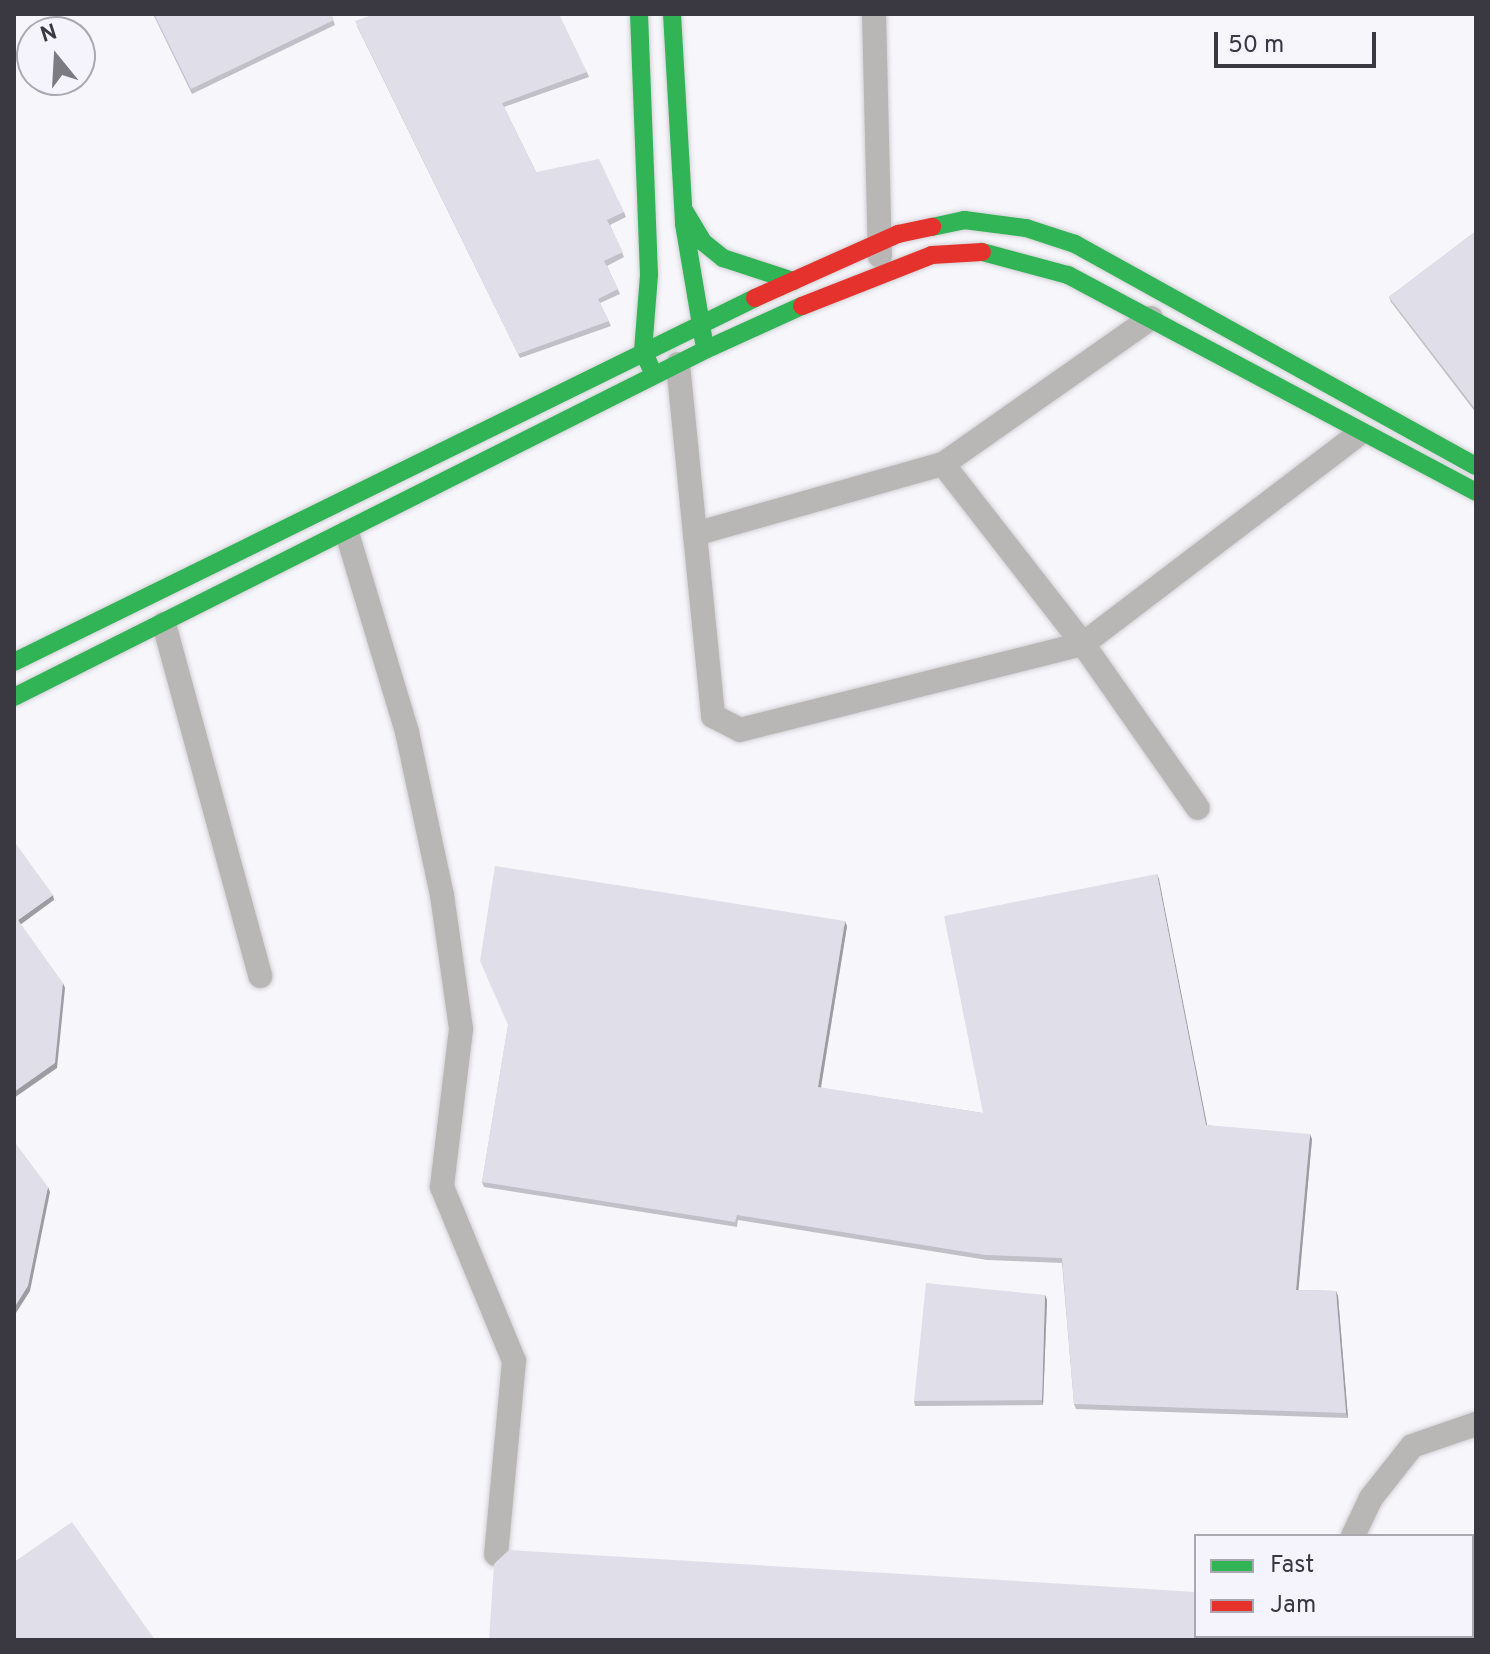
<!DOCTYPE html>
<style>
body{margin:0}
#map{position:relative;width:1490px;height:1654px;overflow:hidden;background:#f6f6fb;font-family:Overpass,sans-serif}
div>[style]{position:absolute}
.roads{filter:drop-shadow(0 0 2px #d1d1d5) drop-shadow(0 0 2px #d1d1d5)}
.street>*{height:24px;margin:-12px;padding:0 12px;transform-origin:12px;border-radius:12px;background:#b9b7b6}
.fast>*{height:18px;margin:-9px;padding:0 9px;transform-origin:9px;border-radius:9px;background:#30b455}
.jam>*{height:18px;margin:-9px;padding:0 9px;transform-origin:9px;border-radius:9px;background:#e5322d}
.wall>*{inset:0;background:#c1c0c8}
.shaded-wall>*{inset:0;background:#9d9ca3}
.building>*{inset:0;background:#e0dfe9}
span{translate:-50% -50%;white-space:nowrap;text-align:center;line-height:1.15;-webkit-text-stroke:8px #f5f4fd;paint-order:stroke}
.frame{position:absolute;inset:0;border:16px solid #3a3941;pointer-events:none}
.legend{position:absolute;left:1194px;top:1534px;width:280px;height:104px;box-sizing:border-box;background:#f5f4fd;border:2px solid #aaa9b2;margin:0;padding:10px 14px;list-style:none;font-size:24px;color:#3a3941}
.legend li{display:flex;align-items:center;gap:16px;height:40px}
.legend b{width:40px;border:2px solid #aaa9b2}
.north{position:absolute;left:16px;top:16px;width:80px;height:80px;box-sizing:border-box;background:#f5f4fd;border:2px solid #aaa9b2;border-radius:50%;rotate:342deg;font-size:22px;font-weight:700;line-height:32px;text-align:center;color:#3a3941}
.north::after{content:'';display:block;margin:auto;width:28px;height:36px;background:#7c7b82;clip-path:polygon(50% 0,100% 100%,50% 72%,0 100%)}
.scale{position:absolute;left:1214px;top:32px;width:162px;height:36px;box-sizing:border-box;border:4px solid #3a3941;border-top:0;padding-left:10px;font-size:24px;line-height:28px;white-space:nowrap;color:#3a3941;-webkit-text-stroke:6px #f5f4fd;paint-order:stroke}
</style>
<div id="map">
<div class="roads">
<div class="street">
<div style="left:874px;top:14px;width:242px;rotate:88.6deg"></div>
<div style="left:1151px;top:318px;width:254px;rotate:144.9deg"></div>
<div style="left:943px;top:464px;width:228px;rotate:52.1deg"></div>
<div style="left:1083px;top:644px;width:200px;rotate:55deg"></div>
<div style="left:678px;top:364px;width:354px;rotate:84.3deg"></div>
<div style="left:713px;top:716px;width:30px;rotate:27deg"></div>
<div style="left:740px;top:730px;width:354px;rotate:-14.1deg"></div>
<div style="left:1083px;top:644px;width:347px;rotate:-37.3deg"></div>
<div style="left:347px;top:533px;width:208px;rotate:73.2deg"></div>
<div style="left:407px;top:732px;width:167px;rotate:77.9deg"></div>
<div style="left:442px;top:895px;width:135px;rotate:81.9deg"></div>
<div style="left:461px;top:1029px;width:159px;rotate:96.9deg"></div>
<div style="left:442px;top:1187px;width:188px;rotate:67.5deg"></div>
<div style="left:514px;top:1361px;width:194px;rotate:95.3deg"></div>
<div style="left:695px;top:534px;width:258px;rotate:-15.8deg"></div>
<div style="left:164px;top:624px;width:365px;rotate:74.7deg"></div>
<div style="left:1353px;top:1536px;width:42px;rotate:-64.7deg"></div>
<div style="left:1371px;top:1498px;width:66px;rotate:-51.7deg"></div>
<div style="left:1412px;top:1446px;width:68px;rotate:-19deg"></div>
<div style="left:1276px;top:1640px;width:7px;rotate:-34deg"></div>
</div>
<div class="fast">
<div style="left:639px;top:14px;width:261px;rotate:87.8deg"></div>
<div style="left:649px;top:275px;width:76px;rotate:94.5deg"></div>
<div style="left:643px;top:351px;width:19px;rotate:65deg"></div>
<div style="left:672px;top:14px;width:210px;rotate:86.7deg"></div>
<div style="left:684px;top:224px;width:120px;rotate:80.4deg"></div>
<div style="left:685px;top:212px;width:35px;rotate:59deg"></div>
<div style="left:703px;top:242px;width:26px;rotate:39deg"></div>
<div style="left:723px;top:258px;width:74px;rotate:18.2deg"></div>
<div style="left:932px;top:227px;width:33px;rotate:-12deg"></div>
<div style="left:964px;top:220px;width:63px;rotate:7.4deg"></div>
<div style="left:1026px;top:228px;width:52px;rotate:18.1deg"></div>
<div style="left:1075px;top:244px;width:458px;rotate:29deg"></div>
<div style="left:982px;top:252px;width:89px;rotate:15deg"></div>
<div style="left:1068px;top:275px;width:462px;rotate:28deg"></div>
<div style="left:14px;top:662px;width:826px;rotate:-26.16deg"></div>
<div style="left:14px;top:697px;width:775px;rotate:-26.66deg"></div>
<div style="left:707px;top:349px;width:104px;rotate:-24.4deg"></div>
</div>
<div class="jam">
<div style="left:755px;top:298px;width:157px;rotate:-24.1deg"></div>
<div style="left:898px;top:234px;width:35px;rotate:-12deg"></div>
<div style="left:802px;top:306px;width:140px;rotate:-21.4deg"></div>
<div style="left:932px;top:255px;width:50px;rotate:-3.4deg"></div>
</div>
</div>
<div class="wall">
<div style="clip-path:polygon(153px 14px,331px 14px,335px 25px,192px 94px)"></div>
<div style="clip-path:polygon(357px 26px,587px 72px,589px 77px,504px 107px,536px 172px,624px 212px,626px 217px,610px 225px,624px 257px,607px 266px,620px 294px,600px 303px,611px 326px,520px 358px)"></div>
<div style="clip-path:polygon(1476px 231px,1476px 413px,1391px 302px,1389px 297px)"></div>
<div style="clip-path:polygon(1157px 874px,1207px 1125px,1312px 1139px,1298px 1290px,1336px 1291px,1338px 1296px,1348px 1418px,1076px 1409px,1074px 1404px,1062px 1263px,987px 1260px,738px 1220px,737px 1227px,484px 1187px,482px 1182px,508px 1026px,847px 926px,821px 1088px,983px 1113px)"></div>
<div style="clip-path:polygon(1045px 1295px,1047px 1300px,1043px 1405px,915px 1406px,914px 1401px)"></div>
</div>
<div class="shaded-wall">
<div style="clip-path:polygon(1157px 874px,1159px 879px,1208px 1130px,1206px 1125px)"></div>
<div style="clip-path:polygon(53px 895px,54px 900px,20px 925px,18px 920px)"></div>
<div style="clip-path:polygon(845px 921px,847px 926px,820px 1092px,818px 1087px)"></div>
<div style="clip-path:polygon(63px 983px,65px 988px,57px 1068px,14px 1098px,14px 1092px)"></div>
<div style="clip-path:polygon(1310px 1134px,1312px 1139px,1298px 1295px,1296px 1290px)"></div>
<div style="clip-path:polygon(48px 1187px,50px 1192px,30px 1291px,14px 1316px,14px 1308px)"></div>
<div style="clip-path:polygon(1336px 1291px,1338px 1296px,1348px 1418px,1346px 1413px)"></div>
<div style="clip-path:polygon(1045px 1295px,1047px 1300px,1043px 1405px,1042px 1400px)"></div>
</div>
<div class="building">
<div style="clip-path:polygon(154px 14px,331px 14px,334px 20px,191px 89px)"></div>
<div style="clip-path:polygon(375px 14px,559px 14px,587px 72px,502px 103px,536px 172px,599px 159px,624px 212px,607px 220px,623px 252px,604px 261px,618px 289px,598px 299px,609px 321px,518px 354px,355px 21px)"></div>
<div style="clip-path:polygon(1476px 231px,1476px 410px,1389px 297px)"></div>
<div style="clip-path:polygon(14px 841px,53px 895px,18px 920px,63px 983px,55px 1063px,14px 1092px)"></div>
<div style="clip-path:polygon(495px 866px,845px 921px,818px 1087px,983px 1113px,944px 916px,1157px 874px,1206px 1125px,1310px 1134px,1296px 1290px,1336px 1291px,1346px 1413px,1074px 1404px,1062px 1258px,985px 1255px,737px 1215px,735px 1222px,482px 1182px,508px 1025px,480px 961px)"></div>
<div style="clip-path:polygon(14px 1141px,48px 1187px,28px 1286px,14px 1308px)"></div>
<div style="clip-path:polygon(926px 1283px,1045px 1295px,1042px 1400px,914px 1401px)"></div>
<div style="clip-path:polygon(72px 1522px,155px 1640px,14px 1640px,14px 1562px)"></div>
<div style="clip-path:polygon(1476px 1534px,1476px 1640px,1387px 1640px,1391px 1636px,1472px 1636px,1472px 1539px)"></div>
<div style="clip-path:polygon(509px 1550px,1196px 1592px,1196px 1636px,1221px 1636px,1221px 1640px,489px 1640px,494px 1564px)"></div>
</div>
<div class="frame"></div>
<ul class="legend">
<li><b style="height:10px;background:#30b455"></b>Fast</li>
<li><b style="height:10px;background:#e5322d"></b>Jam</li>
</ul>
<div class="north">N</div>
<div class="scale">50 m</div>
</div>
